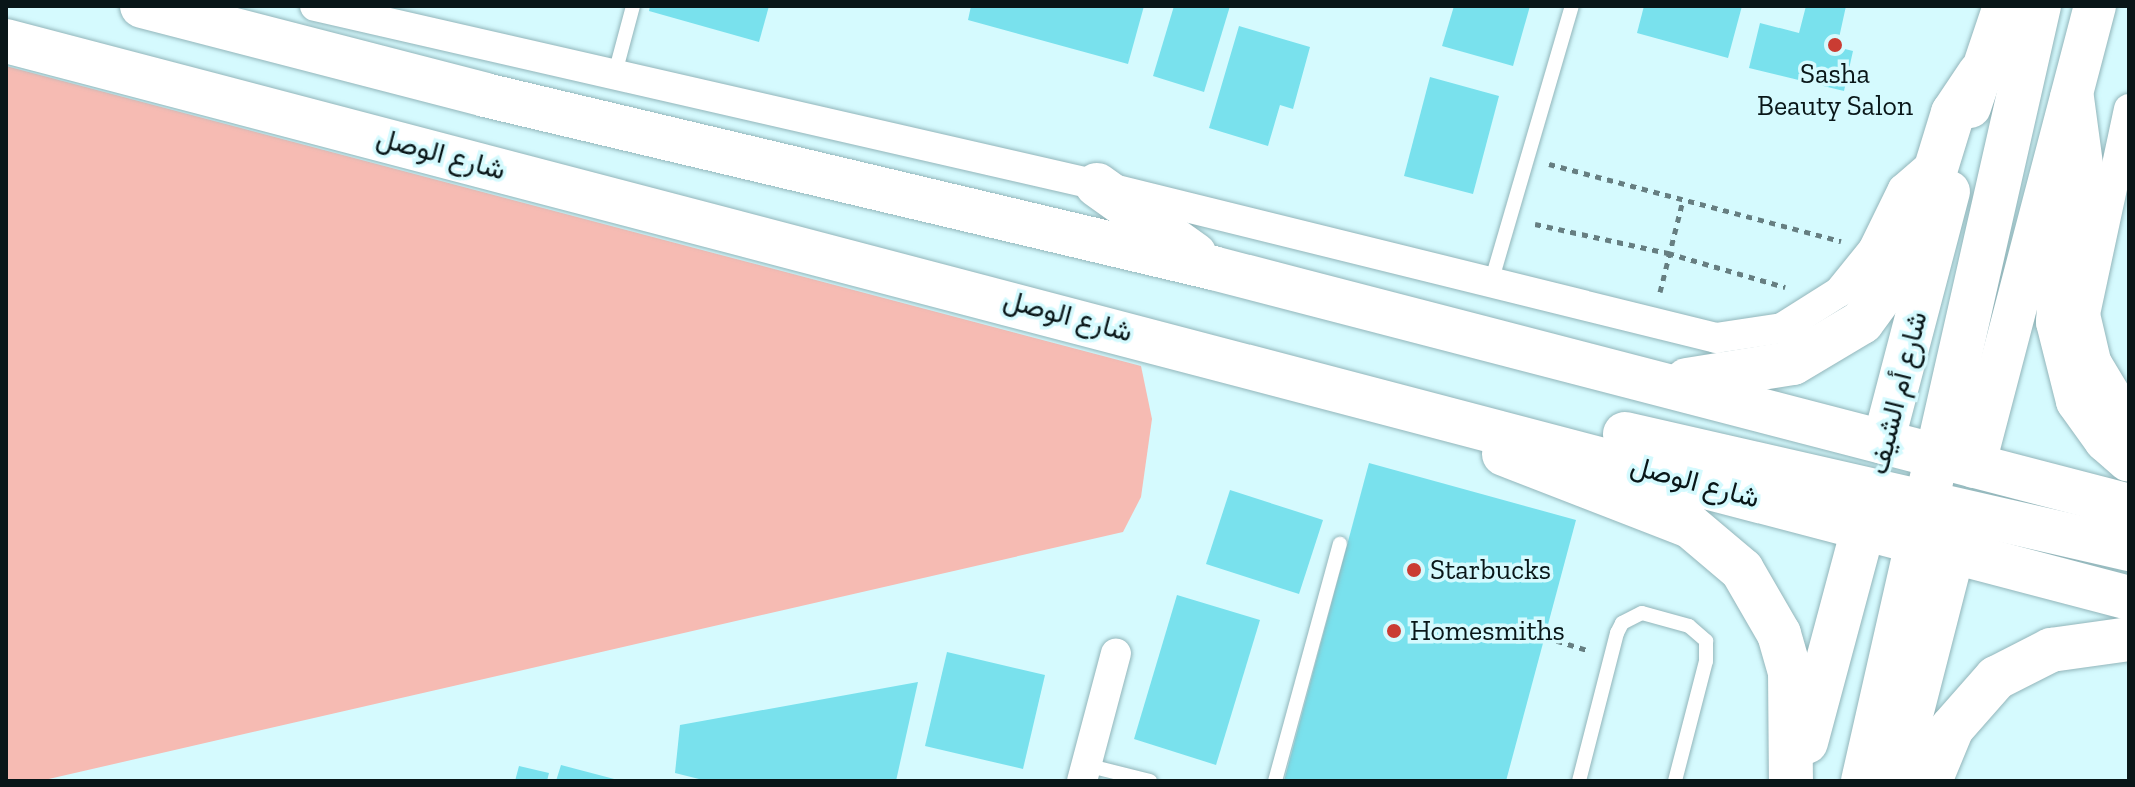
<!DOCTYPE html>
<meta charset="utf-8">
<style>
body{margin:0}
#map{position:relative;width:2135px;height:787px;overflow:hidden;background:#d5fafe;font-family:"Zilla Slab",Vazirmatn,serif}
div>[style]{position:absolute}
.green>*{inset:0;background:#f6bbb3}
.building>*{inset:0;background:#79e1ed}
.path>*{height:5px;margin-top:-2.5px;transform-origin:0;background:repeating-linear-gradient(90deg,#667e81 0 6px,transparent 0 12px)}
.roads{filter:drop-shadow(0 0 2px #92b5ba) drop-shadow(0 0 2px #92b5ba)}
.service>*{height:14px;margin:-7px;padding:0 7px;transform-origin:7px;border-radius:7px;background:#fff}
.minor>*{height:30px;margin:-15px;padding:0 15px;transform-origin:15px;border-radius:15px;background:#fff}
.secondary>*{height:42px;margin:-21px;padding:0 21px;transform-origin:21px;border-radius:21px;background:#fff}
.primary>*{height:44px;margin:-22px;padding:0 22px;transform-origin:22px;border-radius:22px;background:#fff}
.dots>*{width:22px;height:22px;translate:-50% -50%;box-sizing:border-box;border:4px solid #d5fafe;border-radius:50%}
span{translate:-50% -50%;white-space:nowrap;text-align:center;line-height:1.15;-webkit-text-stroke:7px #d5fafe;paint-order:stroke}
.poi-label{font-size:28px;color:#091618}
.left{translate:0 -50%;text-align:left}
.street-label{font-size:28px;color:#091618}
.frame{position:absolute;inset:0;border:8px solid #091618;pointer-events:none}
</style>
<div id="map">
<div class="green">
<div style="clip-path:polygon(6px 66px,1141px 366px,1152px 419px,1141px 497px,1123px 532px,40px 781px,6px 781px)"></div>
</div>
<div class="building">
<div style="clip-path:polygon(650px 6px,769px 6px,759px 42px,649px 11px)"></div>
<div style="clip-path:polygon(971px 6px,1144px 6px,1128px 64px,968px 20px)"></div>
<div style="clip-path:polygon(1174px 6px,1230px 6px,1204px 92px,1153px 76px)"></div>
<div style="clip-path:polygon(1454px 6px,1530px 6px,1513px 66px,1442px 46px)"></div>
<div style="clip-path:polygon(1644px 6px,1742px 6px,1728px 58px,1637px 33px)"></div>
<div style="clip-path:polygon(1806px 6px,1846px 6px,1837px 47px,1853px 51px,1844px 91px,1749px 68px,1760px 23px,1799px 33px)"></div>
<div style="clip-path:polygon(1239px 26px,1310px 47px,1293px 109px,1280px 105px,1268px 146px,1209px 128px)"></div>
<div style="clip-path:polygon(1430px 77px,1499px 96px,1473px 194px,1404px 176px)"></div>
<div style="clip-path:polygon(1369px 463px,1576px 520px,1506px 781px,1284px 781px)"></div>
<div style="clip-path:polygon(1230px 490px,1323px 520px,1299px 594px,1206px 564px)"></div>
<div style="clip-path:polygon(1177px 595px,1260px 620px,1216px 765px,1134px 739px)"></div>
<div style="clip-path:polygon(947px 652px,1045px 675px,1023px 769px,925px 746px)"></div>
<div style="clip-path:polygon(918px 682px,896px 781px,707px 781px,675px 773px,680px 725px)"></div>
<div style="clip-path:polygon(561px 765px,618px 780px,618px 781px,556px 781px)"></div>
<div style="clip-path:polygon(519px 766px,549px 773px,547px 781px,515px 781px)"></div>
</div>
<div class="path">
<div style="left:1549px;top:164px;width:302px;rotate:14.8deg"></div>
<div style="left:1535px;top:224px;width:136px;rotate:12.3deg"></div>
<div style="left:1668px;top:253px;width:122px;rotate:16.2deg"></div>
<div style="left:1660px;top:292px;width:95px;rotate:-76deg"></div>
<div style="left:1545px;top:637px;width:47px;rotate:17.3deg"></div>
</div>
<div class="roads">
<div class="service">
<div style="left:614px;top:77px;width:73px;rotate:-75deg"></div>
<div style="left:1492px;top:279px;width:284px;rotate:-73.7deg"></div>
<div style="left:1086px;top:765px;width:66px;rotate:14deg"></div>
<div style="left:1275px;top:781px;width:246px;rotate:-74.7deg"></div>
<div style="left:1579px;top:781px;width:153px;rotate:-75.6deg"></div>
<div style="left:1617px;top:633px;width:11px;rotate:-63deg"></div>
<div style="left:1622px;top:623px;width:22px;rotate:-27deg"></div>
<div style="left:1642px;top:613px;width:49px;rotate:15.5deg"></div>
<div style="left:1689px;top:626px;width:23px;rotate:41deg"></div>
<div style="left:1706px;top:641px;width:20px;rotate:90deg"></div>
<div style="left:1706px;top:661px;width:124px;rotate:104.5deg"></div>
</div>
<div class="minor">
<div style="left:315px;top:6px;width:802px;rotate:12.89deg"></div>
<div style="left:1097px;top:185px;width:638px;rotate:13.88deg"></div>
<div style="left:1716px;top:338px;width:67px;rotate:-8.6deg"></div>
<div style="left:1782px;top:328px;width:67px;rotate:-32.3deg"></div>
<div style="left:1839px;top:292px;width:54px;rotate:-51deg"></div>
<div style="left:1873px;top:250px;width:68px;rotate:-63.8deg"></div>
<div style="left:1903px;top:189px;width:48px;rotate:-40.7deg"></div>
<div style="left:2129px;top:109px;width:210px;rotate:102.1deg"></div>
<div style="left:2085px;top:314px;width:48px;rotate:76.8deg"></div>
<div style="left:2096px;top:361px;width:64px;rotate:59deg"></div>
<div style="left:1082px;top:781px;width:132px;rotate:-75.1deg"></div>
</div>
<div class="secondary">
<div style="left:1970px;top:107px;width:107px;rotate:-71.4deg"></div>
<div style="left:1883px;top:443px;width:260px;rotate:-75.3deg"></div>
<div style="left:1974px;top:467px;width:477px;rotate:-75.3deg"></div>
</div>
<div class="primary">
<div style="left:142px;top:6px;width:354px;rotate:14.5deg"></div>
<div style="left:485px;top:95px;width:748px;rotate:13.37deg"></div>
<div style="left:1213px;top:268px;width:946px;rotate:14.56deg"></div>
<div style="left:6px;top:41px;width:2195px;rotate:14.7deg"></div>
<div style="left:2072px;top:98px;width:75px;rotate:82.3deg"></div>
<div style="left:2082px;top:172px;width:107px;rotate:101.3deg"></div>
<div style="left:2061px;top:277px;width:45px;rotate:93.8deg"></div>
<div style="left:2058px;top:322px;width:81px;rotate:75.8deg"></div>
<div style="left:2078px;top:401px;width:48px;rotate:54.3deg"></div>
<div style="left:2106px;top:440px;width:30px;rotate:41deg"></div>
<div style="left:1097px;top:185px;width:120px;rotate:35.5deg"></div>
<div style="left:1687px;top:380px;width:107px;rotate:-9.1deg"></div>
<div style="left:1793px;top:363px;width:80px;rotate:-30.7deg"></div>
<div style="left:1862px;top:322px;width:78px;rotate:-53.9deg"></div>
<div style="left:1908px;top:259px;width:153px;rotate:-72.9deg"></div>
<div style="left:1953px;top:113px;width:47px;rotate:-56.3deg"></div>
<div style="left:1625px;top:434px;width:517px;rotate:12.85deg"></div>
<div style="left:1504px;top:454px;width:199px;rotate:21.2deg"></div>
<div style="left:1690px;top:526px;width:68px;rotate:40.2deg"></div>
<div style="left:1742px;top:570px;width:74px;rotate:60deg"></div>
<div style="left:1779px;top:634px;width:40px;rotate:74deg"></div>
<div style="left:1790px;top:672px;width:109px;rotate:89.5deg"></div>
<div style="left:1806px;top:742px;width:255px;rotate:-75deg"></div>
<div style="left:1863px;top:781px;width:795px;rotate:-77.21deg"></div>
<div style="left:1894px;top:781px;width:265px;rotate:-75.6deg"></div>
<div style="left:1930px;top:781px;width:57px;rotate:-67.5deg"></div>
<div style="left:1952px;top:728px;width:67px;rotate:-48.7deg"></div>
<div style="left:1996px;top:678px;width:62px;rotate:-27deg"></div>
<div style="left:2051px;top:650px;width:79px;rotate:-8deg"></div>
</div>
</div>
<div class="dots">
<div style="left:1835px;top:45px;background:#ca3c33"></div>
<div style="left:1414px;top:570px;background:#ca3c33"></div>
<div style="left:1394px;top:631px;background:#ca3c33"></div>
</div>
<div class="poi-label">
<span style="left:1835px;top:90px">Sasha<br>Beauty Salon</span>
<span class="left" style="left:1430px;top:570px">Starbucks</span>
<span class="left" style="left:1410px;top:631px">Homesmiths</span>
</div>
<div class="street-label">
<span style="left:441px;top:154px;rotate:15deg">شارع الوصل</span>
<span style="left:1068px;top:316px;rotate:15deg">شارع الوصل</span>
<span style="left:1898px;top:393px;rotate:-76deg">شارع أم الشيف</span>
<span style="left:1695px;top:482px;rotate:15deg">شارع الوصل</span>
</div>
<div class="frame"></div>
</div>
